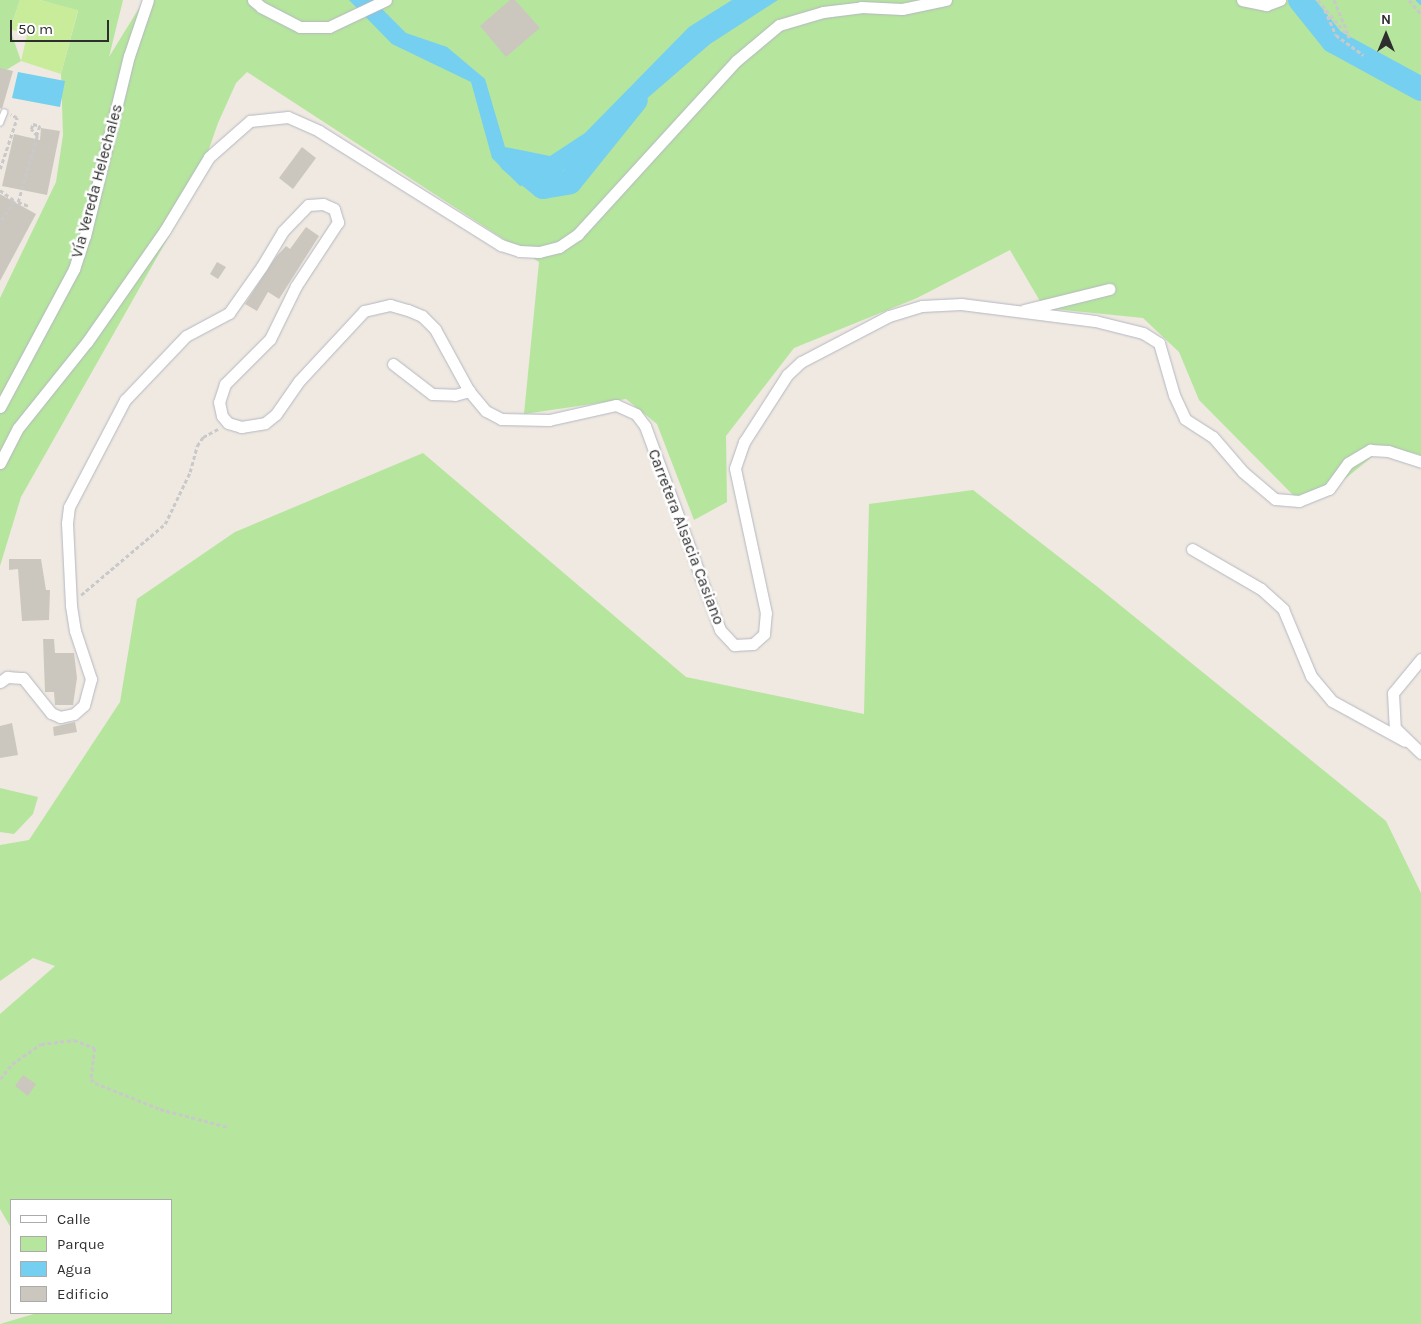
<!DOCTYPE html>
<meta charset="utf-8">
<style>
body{margin:0}
#map{position:relative;width:1421px;height:1324px;overflow:hidden;background:#efe9e1;font-family:Karla,sans-serif}
div>[style]{position:absolute}
.green>*{inset:0;background:#b6e59e}
.pitch>*{inset:0;background:#c9ec9a}
.water>*{inset:0;background:#75cff0}
.stream>*{height:4px;margin:-2px;padding:0 2px;transform-origin:2px;border-radius:2px;background:#75cff0}
.river>*{height:24px;margin:-12px;padding:0 12px;transform-origin:12px;border-radius:12px;background:#75cff0}
.building>*{inset:0;background:#cbc7bf}
.path>*{height:2.5px;margin-top:-1.25px;transform-origin:0;background:repeating-linear-gradient(90deg,#c9c9c9 0 4px,transparent 0 6.5px)}
.roads{filter:drop-shadow(0 0 1px #b4b7c1) drop-shadow(0 0 1px #b4b7c1)}
.lane>*{height:5.5px;margin:-2.75px;padding:0 2.75px;transform-origin:2.75px;border-radius:2.75px;background:#fff}
.street>*{height:11px;margin:-5.5px;padding:0 5.5px;transform-origin:5.5px;border-radius:5.5px;background:#fff}
span{translate:-50% -50%;white-space:nowrap;text-align:center;line-height:1.15;-webkit-text-stroke:5px #fff;paint-order:stroke}
.street-label{font-size:16px;color:#2e2e2e}
.legend{position:absolute;left:10px;top:1199px;width:162px;height:115px;box-sizing:border-box;background:#fff;border:1px solid #ababab;margin:0;padding:6px 9px;list-style:none;font-size:15px;color:#2e2e2e}
.legend li{display:flex;align-items:center;gap:10px;height:25px}
.legend b{width:25px;border:1px solid #ababab}
.north{position:absolute;left:1361px;top:10px;width:50px;height:50px;-webkit-text-stroke:4px #fff;paint-order:stroke;rotate:0deg;font-size:14px;font-weight:700;line-height:20px;text-align:center;color:#2e2e2e}
.north::after{content:'';display:block;margin:auto;width:18px;height:22px;background:#2e2e2e;clip-path:polygon(50% 0,100% 100%,50% 72%,0 100%)}
.scale{position:absolute;left:10px;top:20px;width:99px;height:22px;box-sizing:border-box;border:2px solid #2e2e2e;border-top:0;padding-left:6px;font-size:15px;line-height:18px;white-space:nowrap;color:#2e2e2e;-webkit-text-stroke:4px #fff;paint-order:stroke}
</style>
<div id="map">
<div class="green">
<div style="clip-path:polygon(0 0,20px 0,10px 29px,21px 61px,3px 72px,0 70px)"></div>
<div style="clip-path:polygon(40px 0,123px 0,109px 57px,144px 0,1421px 0,1421px 455px,1409px 452px,1373px 456px,1324px 496px,1294px 496px,1199px 400px,1179px 352px,1143px 318px,1044px 308px,1010px 250px,917px 298px,794px 348px,726px 436px,727px 502px,694px 520px,657px 424px,626px 399px,524px 414px,539px 262px,247px 72px,236px 83px,218px 123px,194px 192px,21px 497px,0 566px,0 298px,56px 182px,63px 135px,61px 74px,78px 11px)"></div>
<div style="clip-path:polygon(423px 453px,686px 677px,864px 714px,869px 504px,973px 490px,1099px 588px,1386px 821px,1421px 893px,1421px 1324px,0 1324px,37px 1313px,171px 1313px,171px 1200px,11px 1200px,11px 1228px,0 1209px,0 1014px,55px 966px,33px 958px,0 981px,0 845px,29px 840px,120px 702px,137px 599px,235px 532px)"></div>
<div style="clip-path:polygon(0 788px,38px 797px,33px 814px,14px 834px,0 832px)"></div>
</div>
<div class="pitch">
<div style="clip-path:polygon(20px 0,40px 0,78px 10px,61px 74px,21px 61px,27px 35px,10px 29px)"></div>
</div>
<div class="water">
<div style="clip-path:polygon(349px 0,373px 0,406px 33px,447px 47px,485px 79px,505px 147px,550px 156px,585px 133px,689px 27px,732px 0,778px 0,710px 44px,556px 177px,520px 186px,492px 158px,471px 82px,392px 44px)"></div>
<div style="clip-path:polygon(18px 72px,65px 81px,60px 107px,12px 98px)"></div>
</div>
<div class="stream">
<div style="left:1418px;top:0;width:4px;rotate:45deg"></div>
</div>
<div class="river">
<div style="left:1300px;top:0;width:53px;rotate:51.2deg"></div>
<div style="left:1333px;top:41px;width:100px;rotate:28.6deg"></div>
<div style="left:511px;top:161px;width:41px;rotate:39.1deg"></div>
<div style="left:543px;top:187px;width:27px;rotate:-10deg"></div>
<div style="left:570px;top:182px;width:105px;rotate:-51.2deg"></div>
</div>
<div class="building">
<div style="clip-path:polygon(510px 0,515px 0,540px 28px,506px 57px,480px 26px)"></div>
<div style="clip-path:polygon(0 68px,13px 71px,2px 109px,0 108px)"></div>
<div style="clip-path:polygon(41px 128px,60px 131px,47px 195px,2px 186px,14px 134px,40px 140px)"></div>
<div style="clip-path:polygon(302px 147px,316px 158px,293px 189px,279px 178px)"></div>
<div style="clip-path:polygon(0 194px,36px 214px,0 281px)"></div>
<div style="clip-path:polygon(306px 227px,319px 236px,279px 299px,268px 292px,257px 311px,245px 304px,276px 257px,286px 246px,290px 249px)"></div>
<div style="clip-path:polygon(217px 262px,226px 267px,218px 279px,210px 274px)"></div>
<div style="clip-path:polygon(9px 559px,41px 559px,46px 590px,50px 590px,49px 620px,22px 621px,18px 569px,9px 570px)"></div>
<div style="clip-path:polygon(43px 639px,54px 639px,55px 653px,74px 653px,77px 678px,73px 705px,55px 705px,54px 692px,45px 692px)"></div>
<div style="clip-path:polygon(75px 722px,77px 732px,54px 736px,53px 727px)"></div>
<div style="clip-path:polygon(12px 723px,18px 755px,0 758px,0 726px)"></div>
<div style="clip-path:polygon(23px 1075px,36px 1084px,28px 1096px,15px 1086px)"></div>
</div>
<div class="path">
<div style="left:1318px;top:0;width:50px;rotate:49.9deg"></div>
<div style="left:1334px;top:0;width:39px;rotate:67deg"></div>
<div style="left:1409px;top:0;width:18px;rotate:49deg"></div>
<div style="left:1325px;top:10px;width:27px;rotate:66deg"></div>
<div style="left:1336px;top:35px;width:34px;rotate:36deg"></div>
<div style="left:0;top:169px;width:54px;rotate:-71.6deg"></div>
<div style="left:17px;top:118px;width:7px;rotate:-153deg"></div>
<div style="left:0;top:190px;width:19px;rotate:36deg"></div>
<div style="left:15px;top:201px;width:27px;rotate:124deg"></div>
<div style="left:18px;top:202px;width:69px;rotate:-73.9deg"></div>
<div style="left:37px;top:136px;width:9px;rotate:-131deg"></div>
<div style="left:31px;top:129px;width:5px;rotate:-68deg"></div>
<div style="left:33px;top:124px;width:7px;rotate:16deg"></div>
<div style="left:40px;top:126px;width:10px;rotate:107deg"></div>
<div style="left:18px;top:202px;width:12px;rotate:20deg"></div>
<div style="left:81px;top:595px;width:110px;rotate:-40.2deg"></div>
<div style="left:165px;top:524px;width:58px;rotate:-64.3deg"></div>
<div style="left:190px;top:472px;width:27px;rotate:-75deg"></div>
<div style="left:197px;top:446px;width:11px;rotate:-56deg"></div>
<div style="left:203px;top:437px;width:17px;rotate:-28deg"></div>
<div style="left:0;top:1079px;width:19px;rotate:-51deg"></div>
<div style="left:12px;top:1064px;width:35px;rotate:-35deg"></div>
<div style="left:41px;top:1044px;width:33px;rotate:-7deg"></div>
<div style="left:74px;top:1040px;width:22px;rotate:21deg"></div>
<div style="left:95px;top:1048px;width:31px;rotate:97deg"></div>
<div style="left:91px;top:1079px;width:6px;rotate:45deg"></div>
<div style="left:95px;top:1083px;width:70px;rotate:21.8deg"></div>
<div style="left:160px;top:1109px;width:70px;rotate:14.8deg"></div>
</div>
<div class="roads">
<div class="lane">
<div style="left:0;top:123px;width:11px;rotate:-68deg"></div>
</div>
<div class="street">
<div style="left:253px;top:0;width:11px;rotate:41deg"></div>
<div style="left:261px;top:7px;width:44px;rotate:27.1deg"></div>
<div style="left:300px;top:27px;width:29px"></div>
<div style="left:329px;top:27px;width:63px;rotate:-25.3deg"></div>
<div style="left:1242px;top:0;width:25px;rotate:12deg"></div>
<div style="left:1266px;top:5px;width:15px;rotate:-20deg"></div>
<div style="left:1024px;top:310px;width:88px;rotate:-13.9deg"></div>
<div style="left:393px;top:364px;width:49px;rotate:37.6deg"></div>
<div style="left:432px;top:394px;width:23px;rotate:2deg"></div>
<div style="left:455px;top:395px;width:15px;rotate:-16deg"></div>
<div style="left:0;top:407px;width:157px;rotate:-61.8deg"></div>
<div style="left:74px;top:269px;width:35px;rotate:-72deg"></div>
<div style="left:85px;top:236px;width:185px;rotate:-76.3deg"></div>
<div style="left:129px;top:56px;width:59px;rotate:-71.3deg"></div>
<div style="left:0;top:463px;width:39px;rotate:-63deg"></div>
<div style="left:18px;top:428px;width:110px;rotate:-51.3deg"></div>
<div style="left:87px;top:342px;width:136px;rotate:-55.1deg"></div>
<div style="left:165px;top:230px;width:85px;rotate:-58.9deg"></div>
<div style="left:209px;top:157px;width:55px;rotate:-41.3deg"></div>
<div style="left:250px;top:121px;width:38px;rotate:-6deg"></div>
<div style="left:288px;top:117px;width:34px;rotate:24deg"></div>
<div style="left:319px;top:131px;width:215px;rotate:32.1deg"></div>
<div style="left:501px;top:245px;width:19px;rotate:18deg"></div>
<div style="left:519px;top:251px;width:20px;rotate:3deg"></div>
<div style="left:539px;top:252px;width:21px;rotate:-14deg"></div>
<div style="left:559px;top:247px;width:23px;rotate:-34deg"></div>
<div style="left:578px;top:234px;width:234px;rotate:-47.6deg"></div>
<div style="left:736px;top:61px;width:56px;rotate:-39.9deg"></div>
<div style="left:779px;top:25px;width:46px;rotate:-16.5deg"></div>
<div style="left:823px;top:12px;width:38px;rotate:-7deg"></div>
<div style="left:861px;top:7px;width:41px;rotate:2.8deg"></div>
<div style="left:902px;top:9px;width:45px;rotate:-11.6deg"></div>
<div style="left:1192px;top:549px;width:80px;rotate:30.1deg"></div>
<div style="left:1261px;top:589px;width:30px;rotate:42deg"></div>
<div style="left:1283px;top:609px;width:73px;rotate:67.3deg"></div>
<div style="left:1311px;top:676px;width:33px;rotate:50deg"></div>
<div style="left:1332px;top:701px;width:83px;rotate:28.7deg"></div>
<div style="left:1421px;top:659px;width:44px;rotate:129.5deg"></div>
<div style="left:1393px;top:693px;width:35px;rotate:87deg"></div>
<div style="left:1395px;top:728px;width:36px;rotate:44deg"></div>
<div style="left:0;top:682px;width:9px;rotate:-36deg"></div>
<div style="left:7px;top:677px;width:16px;rotate:4deg"></div>
<div style="left:23px;top:678px;width:45px;rotate:51.3deg"></div>
<div style="left:51px;top:713px;width:10px;rotate:24deg"></div>
<div style="left:60px;top:717px;width:14px;rotate:-12deg"></div>
<div style="left:74px;top:714px;width:13px;rotate:-42deg"></div>
<div style="left:84px;top:705px;width:27px;rotate:-75deg"></div>
<div style="left:91px;top:679px;width:51px;rotate:-108.4deg"></div>
<div style="left:75px;top:631px;width:26px;rotate:-99deg"></div>
<div style="left:71px;top:605px;width:82px;rotate:-92.8deg"></div>
<div style="left:67px;top:523px;width:16px;rotate:-83deg"></div>
<div style="left:69px;top:507px;width:121px;rotate:-62.4deg"></div>
<div style="left:125px;top:400px;width:88px;rotate:-46.4deg"></div>
<div style="left:186px;top:336px;width:49px;rotate:-28.1deg"></div>
<div style="left:229px;top:313px;width:57px;rotate:-54.9deg"></div>
<div style="left:262px;top:266px;width:41px;rotate:-59deg"></div>
<div style="left:283px;top:231px;width:36px;rotate:-46deg"></div>
<div style="left:308px;top:205px;width:15px;rotate:-4deg"></div>
<div style="left:323px;top:204px;width:12px;rotate:24deg"></div>
<div style="left:334px;top:209px;width:14px;rotate:73deg"></div>
<div style="left:338px;top:222px;width:77px;rotate:123.3deg"></div>
<div style="left:296px;top:286px;width:59px;rotate:116.1deg"></div>
<div style="left:270px;top:339px;width:64px;rotate:135deg"></div>
<div style="left:225px;top:384px;width:19px;rotate:108deg"></div>
<div style="left:219px;top:402px;width:14px;rotate:78deg"></div>
<div style="left:222px;top:416px;width:9px;rotate:49deg"></div>
<div style="left:228px;top:423px;width:14px;rotate:17deg"></div>
<div style="left:241px;top:427px;width:24px;rotate:-9deg"></div>
<div style="left:265px;top:423px;width:14px;rotate:-39deg"></div>
<div style="left:276px;top:414px;width:40px;rotate:-55.1deg"></div>
<div style="left:299px;top:381px;width:96px;rotate:-47.1deg"></div>
<div style="left:364px;top:311px;width:27px;rotate:-13deg"></div>
<div style="left:390px;top:305px;width:19px;rotate:16deg"></div>
<div style="left:408px;top:310px;width:15px;rotate:23deg"></div>
<div style="left:422px;top:316px;width:18px;rotate:45deg"></div>
<div style="left:435px;top:329px;width:71px;rotate:61.3deg"></div>
<div style="left:469px;top:391px;width:26px;rotate:50deg"></div>
<div style="left:486px;top:411px;width:17px;rotate:28deg"></div>
<div style="left:501px;top:419px;width:48px;rotate:1.2deg"></div>
<div style="left:549px;top:420px;width:69px;rotate:-12.6deg"></div>
<div style="left:616px;top:405px;width:22px;rotate:24deg"></div>
<div style="left:636px;top:414px;width:15px;rotate:53deg"></div>
<div style="left:645px;top:426px;width:217px;rotate:69.8deg"></div>
<div style="left:720px;top:630px;width:21px;rotate:47deg"></div>
<div style="left:734px;top:645px;width:19px;rotate:-3deg"></div>
<div style="left:753px;top:644px;width:15px;rotate:-42deg"></div>
<div style="left:764px;top:634px;width:21px;rotate:-85deg"></div>
<div style="left:766px;top:613px;width:148px;rotate:-102.1deg"></div>
<div style="left:735px;top:468px;width:28px;rotate:-71deg"></div>
<div style="left:744px;top:442px;width:80px;rotate:-57.3deg"></div>
<div style="left:787px;top:375px;width:19px;rotate:-43deg"></div>
<div style="left:801px;top:362px;width:99px;rotate:-27.6deg"></div>
<div style="left:889px;top:316px;width:34px;rotate:-17deg"></div>
<div style="left:922px;top:306px;width:39px;rotate:-3deg"></div>
<div style="left:961px;top:304px;width:135px;rotate:7.2deg"></div>
<div style="left:1095px;top:321px;width:49px;rotate:14deg"></div>
<div style="left:1143px;top:333px;width:19px;rotate:32deg"></div>
<div style="left:1159px;top:343px;width:54px;rotate:73.9deg"></div>
<div style="left:1174px;top:395px;width:26px;rotate:65deg"></div>
<div style="left:1185px;top:419px;width:33px;rotate:33deg"></div>
<div style="left:1213px;top:437px;width:46px;rotate:49.4deg"></div>
<div style="left:1243px;top:472px;width:42px;rotate:40.2deg"></div>
<div style="left:1275px;top:499px;width:24px;rotate:5deg"></div>
<div style="left:1299px;top:501px;width:32px;rotate:-22deg"></div>
<div style="left:1329px;top:489px;width:32px;rotate:-54deg"></div>
<div style="left:1348px;top:463px;width:26px;rotate:-31deg"></div>
<div style="left:1370px;top:450px;width:18px;rotate:3deg"></div>
<div style="left:1388px;top:451px;width:35px;rotate:18deg"></div>
</div>
</div>
<div class="street-label">
<span style="left:97px;top:181px;rotate:-75deg">Vía Vereda Helechales</span>
<span style="left:686px;top:537px;rotate:69deg">Carretera Alsacia Casiano</span>
</div>
<ul class="legend">
<li><b style="height:6px;background:#fff"></b>Calle</li>
<li><b style="height:14px;background:#b6e59e"></b>Parque</li>
<li><b style="height:14px;background:#75cff0"></b>Agua</li>
<li><b style="height:14px;background:#cbc7bf"></b>Edificio</li>
</ul>
<div class="north">N</div>
<div class="scale">50 m</div>
</div>
